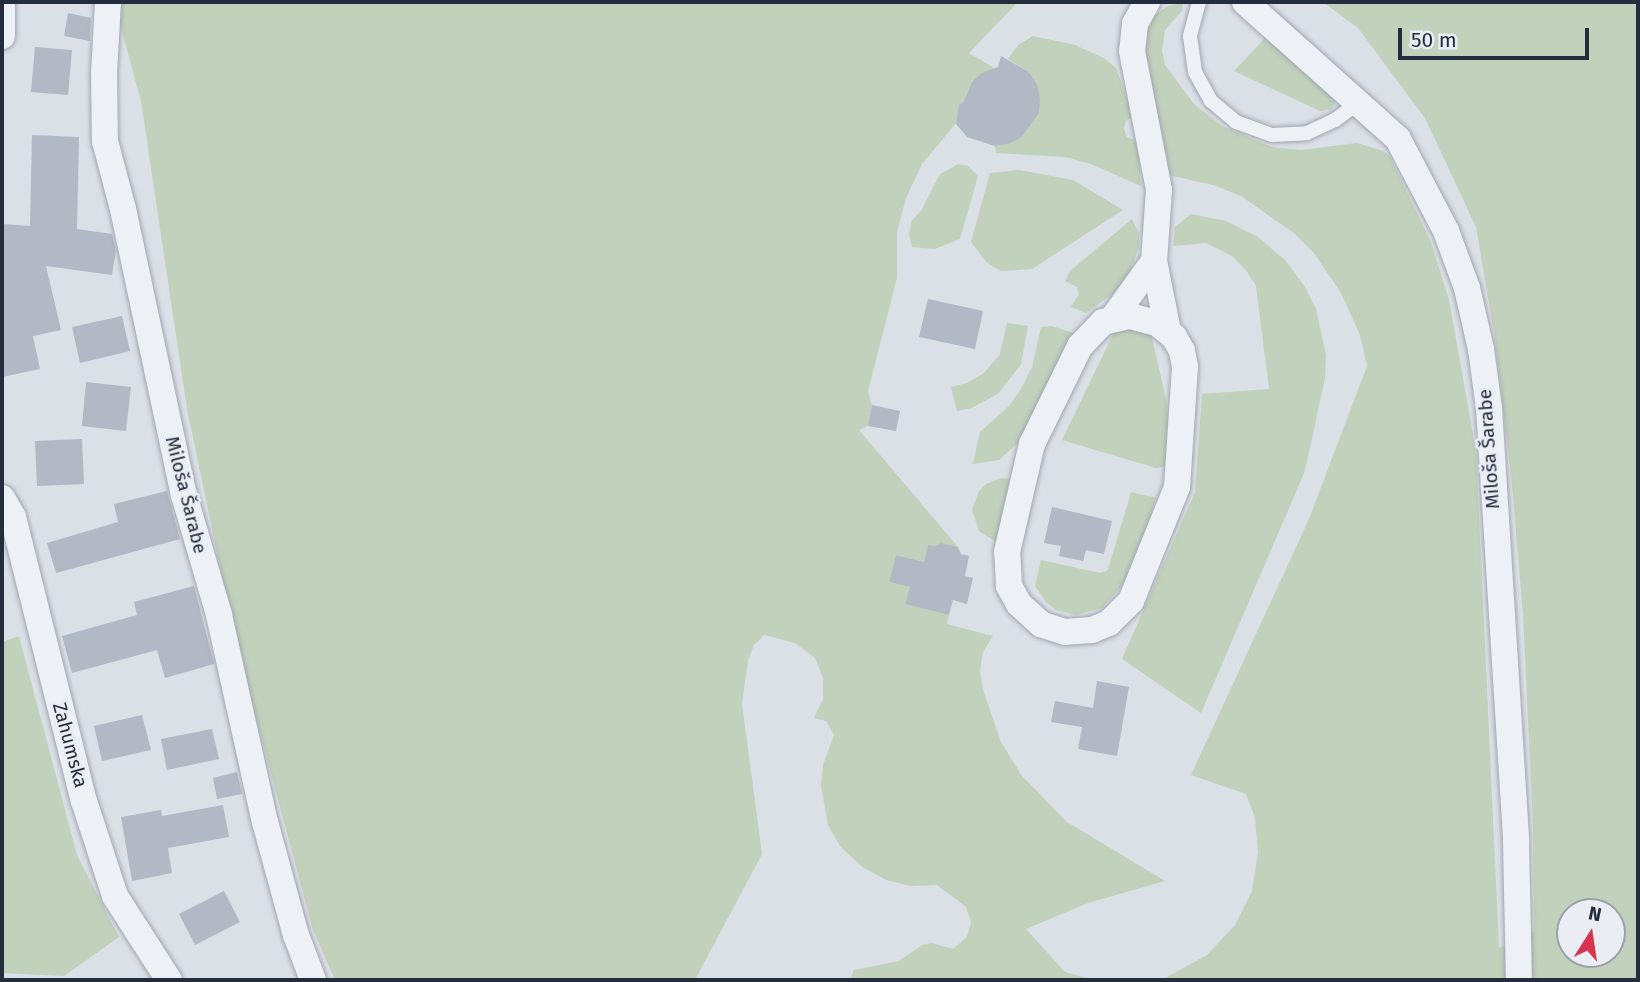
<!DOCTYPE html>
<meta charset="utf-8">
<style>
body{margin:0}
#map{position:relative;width:1640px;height:982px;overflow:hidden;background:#dbdfe6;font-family:"Fira Sans",sans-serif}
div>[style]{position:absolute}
.green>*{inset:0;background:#c1d1bb}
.building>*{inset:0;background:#b2b8c4}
.roads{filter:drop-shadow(0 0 2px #a0a6b0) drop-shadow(0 0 2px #a0a6b0)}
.service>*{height:14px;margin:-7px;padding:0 7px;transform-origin:7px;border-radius:7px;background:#edf0f5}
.minor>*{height:26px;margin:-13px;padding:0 13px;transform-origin:13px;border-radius:13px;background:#edf0f5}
span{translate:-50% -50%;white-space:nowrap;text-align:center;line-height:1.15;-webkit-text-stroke:5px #eaeef4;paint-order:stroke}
.street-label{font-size:19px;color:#242d3d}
.frame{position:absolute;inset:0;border:4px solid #242d3d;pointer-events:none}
.north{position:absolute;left:1556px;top:898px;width:70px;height:70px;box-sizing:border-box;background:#eaeef4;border:2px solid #9ba1ab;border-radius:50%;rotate:12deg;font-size:19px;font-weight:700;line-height:28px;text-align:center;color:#242d3d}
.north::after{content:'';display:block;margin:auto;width:24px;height:32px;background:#d7354d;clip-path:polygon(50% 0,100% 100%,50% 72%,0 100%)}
.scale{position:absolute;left:1398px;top:28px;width:191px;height:32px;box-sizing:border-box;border:4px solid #242d3d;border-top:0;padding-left:9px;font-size:21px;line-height:24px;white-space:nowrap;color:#242d3d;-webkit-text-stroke:5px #eaeef4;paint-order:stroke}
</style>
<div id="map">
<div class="green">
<div style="clip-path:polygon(118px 2px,1018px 2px,969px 53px,994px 68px,972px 82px,963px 103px,959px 104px,956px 123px,922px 164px,906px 198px,897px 232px,897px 278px,868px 391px,872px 405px,868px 426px,859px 430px,958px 547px,941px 543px,935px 546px,928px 545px,924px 562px,896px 555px,889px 582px,910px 587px,906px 604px,949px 615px,947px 624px,993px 636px,983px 652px,980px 671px,983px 690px,1001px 742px,1022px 776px,1067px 822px,1165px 881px,1088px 903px,1026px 929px,1065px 972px,1095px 980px,850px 980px,854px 970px,899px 961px,922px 945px,932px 943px,953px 949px,967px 937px,971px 922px,966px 907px,937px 885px,911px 886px,886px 880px,861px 866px,840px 846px,828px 825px,821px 786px,823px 765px,834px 735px,826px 721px,814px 718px,823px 699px,823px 678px,815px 658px,795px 643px,764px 635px,754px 645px,748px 660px,742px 704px,762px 854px,695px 980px,335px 980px,313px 930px,236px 643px,187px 409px,141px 101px,118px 17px)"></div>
<div style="clip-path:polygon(evenodd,1183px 2px,1182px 11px,1165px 30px,1162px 51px,1165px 65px,1194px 104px,1222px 126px,1272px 147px,1301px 150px,1357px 143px,1383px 151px,1390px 157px,1431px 242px,1449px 300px,1476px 451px,1499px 948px,1534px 931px,1533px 825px,1523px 615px,1512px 485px,1495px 339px,1476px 227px,1425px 118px,1358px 28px,1323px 2px,1638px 2px,1638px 980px,1147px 980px,1165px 978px,1207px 955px,1235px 925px,1252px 891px,1258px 852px,1255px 818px,1246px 794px,1191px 775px,1309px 519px,1367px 366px,1360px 335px,1341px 293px,1314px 253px,1294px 233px,1241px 196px,1213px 185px,1168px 175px,1142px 39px,1155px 15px,1168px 6px,1183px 2px,1570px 912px,1612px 912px,1612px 954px,1570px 954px,1570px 912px)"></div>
<div style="clip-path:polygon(1033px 36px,1075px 45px,1104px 58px,1116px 68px,1133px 116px,1126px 121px,1124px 129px,1127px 137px,1138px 141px,1141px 186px,1091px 164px,1065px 157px,996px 153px,995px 146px,1009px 144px,1022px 137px,1039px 113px,1037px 84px,1029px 72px,1008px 59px,1018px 45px)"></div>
<div style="clip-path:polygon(1267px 36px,1337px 99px,1332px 109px,1320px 111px,1234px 71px)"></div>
<div style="clip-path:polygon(958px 164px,968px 166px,978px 176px,960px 239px,935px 249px,912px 247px,909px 234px,912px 220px,921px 211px,940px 174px)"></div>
<div style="clip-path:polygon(1019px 170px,1073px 180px,1123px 210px,1032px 269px,1001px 271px,987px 263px,971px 242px,990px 173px)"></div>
<div style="clip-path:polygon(1191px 214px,1226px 221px,1258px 237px,1286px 261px,1305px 287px,1316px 309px,1326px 355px,1325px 378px,1305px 471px,1201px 713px,1122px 659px,1195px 492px,1202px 394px,1269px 389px,1256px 286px,1246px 270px,1232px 256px,1206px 243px,1173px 246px,1175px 227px)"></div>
<div style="clip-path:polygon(1132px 219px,1139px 233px,1139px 247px,1129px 276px,1121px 288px,1086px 313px,1071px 307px,1079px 294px,1077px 287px,1065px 281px,1070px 271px)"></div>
<div style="clip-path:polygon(1007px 323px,1028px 326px,1021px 364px,999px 393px,972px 408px,957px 411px,951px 387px,967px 383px,984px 373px,1000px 354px)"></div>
<div style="clip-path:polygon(1052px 326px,1076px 334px,1020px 441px,999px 460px,973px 464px,980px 432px,1009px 406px,1021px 389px,1032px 367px,1041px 327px)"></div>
<div style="clip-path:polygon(1117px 326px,1150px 329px,1167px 404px,1169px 447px,1165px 466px,1156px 468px,1062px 440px)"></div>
<div style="clip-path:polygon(1001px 478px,1012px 479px,998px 543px,979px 531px,972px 510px,979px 491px,986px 484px)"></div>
<div style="clip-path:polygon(1131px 492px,1156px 498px,1134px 572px,1102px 608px,1076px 615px,1056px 610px,1046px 602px,1035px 586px,1041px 560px,1100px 573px,1108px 570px)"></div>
<div style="clip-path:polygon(19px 636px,77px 855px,119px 937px,64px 976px,2px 973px,2px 642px)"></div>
</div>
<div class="building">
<div style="clip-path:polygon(68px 13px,91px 18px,90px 41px,64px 36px)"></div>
<div style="clip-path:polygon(35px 47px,72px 50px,68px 95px,31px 92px)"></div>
<div style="clip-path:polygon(1001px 56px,1029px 72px,1037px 84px,1040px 99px,1039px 113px,1022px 137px,1009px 144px,995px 146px,967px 137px,956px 124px,959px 104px,963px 103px,972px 82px,982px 73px,998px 67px)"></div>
<div style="clip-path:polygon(32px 135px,79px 137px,77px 229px,112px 234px,116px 250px,112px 275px,46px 266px,61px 330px,33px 336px,40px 369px,2px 377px,2px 224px,30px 226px)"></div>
<div style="clip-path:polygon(928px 299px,983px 311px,975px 349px,919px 337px)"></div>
<div style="clip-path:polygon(122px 316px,130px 351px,80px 363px,72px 327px)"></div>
<div style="clip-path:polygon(86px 382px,131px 387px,126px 431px,82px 426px)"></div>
<div style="clip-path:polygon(872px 405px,900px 411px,896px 431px,868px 426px)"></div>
<div style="clip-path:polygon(82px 439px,84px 484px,37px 486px,35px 441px)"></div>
<div style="clip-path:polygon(167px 491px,180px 539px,56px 573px,47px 543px,118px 522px,114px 504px)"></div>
<div style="clip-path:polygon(1052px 507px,1112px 521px,1104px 554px,1086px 550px,1083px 561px,1059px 556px,1061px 546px,1044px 543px)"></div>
<div style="clip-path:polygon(941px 543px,958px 547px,961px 554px,969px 556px,965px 576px,973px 578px,967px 604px,953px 600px,949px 615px,905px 604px,910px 587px,889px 582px,896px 555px,924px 562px,928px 545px,935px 546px)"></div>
<div style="clip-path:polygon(194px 586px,214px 664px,165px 678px,157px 650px,72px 673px,62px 636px,137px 615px,134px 602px)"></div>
<div style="clip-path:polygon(1097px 681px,1129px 687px,1117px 756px,1078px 749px,1082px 727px,1051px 722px,1055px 701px,1093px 708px)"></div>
<div style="clip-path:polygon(142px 715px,151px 750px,102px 761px,94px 726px)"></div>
<div style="clip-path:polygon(212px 729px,219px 759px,167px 770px,161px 739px)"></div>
<div style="clip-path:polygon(237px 772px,242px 794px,217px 799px,213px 778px)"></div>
<div style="clip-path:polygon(223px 805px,229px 837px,168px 848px,172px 873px,132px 881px,121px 817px,161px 810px,162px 816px)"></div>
<div style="clip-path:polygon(224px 891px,240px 922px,195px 945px,179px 914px)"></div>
</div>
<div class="roads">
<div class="service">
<div style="left:1199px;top:2px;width:35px;rotate:105deg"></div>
<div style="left:1190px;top:36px;width:36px;rotate:82deg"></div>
<div style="left:1195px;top:72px;width:33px;rotate:61deg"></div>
<div style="left:1211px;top:101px;width:33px;rotate:40deg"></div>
<div style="left:1236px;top:122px;width:38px;rotate:20deg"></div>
<div style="left:1272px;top:135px;width:35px;rotate:-3deg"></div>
<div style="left:1307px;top:133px;width:31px;rotate:-25deg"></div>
<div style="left:1335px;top:120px;width:29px;rotate:-36deg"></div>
</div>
<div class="minor">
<div style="left:108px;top:2px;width:71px;rotate:93.2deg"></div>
<div style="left:104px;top:73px;width:68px;rotate:89.2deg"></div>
<div style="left:105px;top:141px;width:70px;rotate:75.2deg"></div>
<div style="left:123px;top:209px;width:292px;rotate:78deg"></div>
<div style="left:184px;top:495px;width:125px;rotate:73.7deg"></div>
<div style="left:219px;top:615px;width:212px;rotate:77.5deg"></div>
<div style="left:265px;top:822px;width:117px;rotate:74.7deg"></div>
<div style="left:296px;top:935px;width:48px;rotate:69.3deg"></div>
<div style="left:1147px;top:2px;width:25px;rotate:119deg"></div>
<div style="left:1135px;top:24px;width:27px;rotate:96deg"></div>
<div style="left:1132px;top:51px;width:142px;rotate:79deg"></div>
<div style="left:1159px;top:190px;width:71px;rotate:94deg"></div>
<div style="left:1154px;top:261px;width:71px;rotate:78.7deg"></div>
<div style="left:1245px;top:2px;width:205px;rotate:41.8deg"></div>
<div style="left:1398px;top:139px;width:104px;rotate:62.4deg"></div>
<div style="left:1446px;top:231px;width:61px;rotate:69.8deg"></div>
<div style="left:1467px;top:288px;width:63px;rotate:77.1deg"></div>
<div style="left:1481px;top:349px;width:60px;rotate:82.3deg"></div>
<div style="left:1489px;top:408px;width:434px;rotate:86.4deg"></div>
<div style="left:1516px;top:841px;width:139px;rotate:88.8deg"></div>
<div style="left:2px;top:36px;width:34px;rotate:-90deg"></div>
<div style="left:1130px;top:316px;width:28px;rotate:15deg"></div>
<div style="left:1157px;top:323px;width:22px;rotate:39deg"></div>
<div style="left:1174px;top:337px;width:16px;rotate:60deg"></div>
<div style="left:1182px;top:351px;width:16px;rotate:79deg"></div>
<div style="left:1185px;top:367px;width:120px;rotate:93.8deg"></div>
<div style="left:1177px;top:487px;width:123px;rotate:112deg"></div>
<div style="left:1131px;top:601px;width:31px;rotate:135deg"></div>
<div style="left:1109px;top:623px;width:18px;rotate:158deg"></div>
<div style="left:1092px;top:630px;width:27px;rotate:176deg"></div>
<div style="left:1065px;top:632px;width:25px;rotate:-162deg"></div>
<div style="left:1041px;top:624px;width:30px;rotate:-138deg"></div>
<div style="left:1019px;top:604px;width:21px;rotate:-119deg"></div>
<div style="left:1009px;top:586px;width:34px;rotate:-93deg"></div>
<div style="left:1007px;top:552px;width:111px;rotate:-77deg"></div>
<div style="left:1032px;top:444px;width:109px;rotate:-63.9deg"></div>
<div style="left:1080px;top:346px;width:33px;rotate:-46deg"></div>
<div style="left:1103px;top:322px;width:28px;rotate:-13deg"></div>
<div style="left:1113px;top:318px;width:70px;rotate:-54.3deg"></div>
<div style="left:2px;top:498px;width:22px;rotate:60deg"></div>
<div style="left:13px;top:517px;width:293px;rotate:76deg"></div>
<div style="left:84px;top:801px;width:100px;rotate:71.9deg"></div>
<div style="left:115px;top:896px;width:100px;rotate:57.3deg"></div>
</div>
</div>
<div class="street-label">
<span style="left:1489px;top:449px;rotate:-94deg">Miloša Šarabe</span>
<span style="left:186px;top:495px;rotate:76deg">Miloša Šarabe</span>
<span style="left:70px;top:745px;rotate:75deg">Zahumska</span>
</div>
<div class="frame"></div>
<div class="north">N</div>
<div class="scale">50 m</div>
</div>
